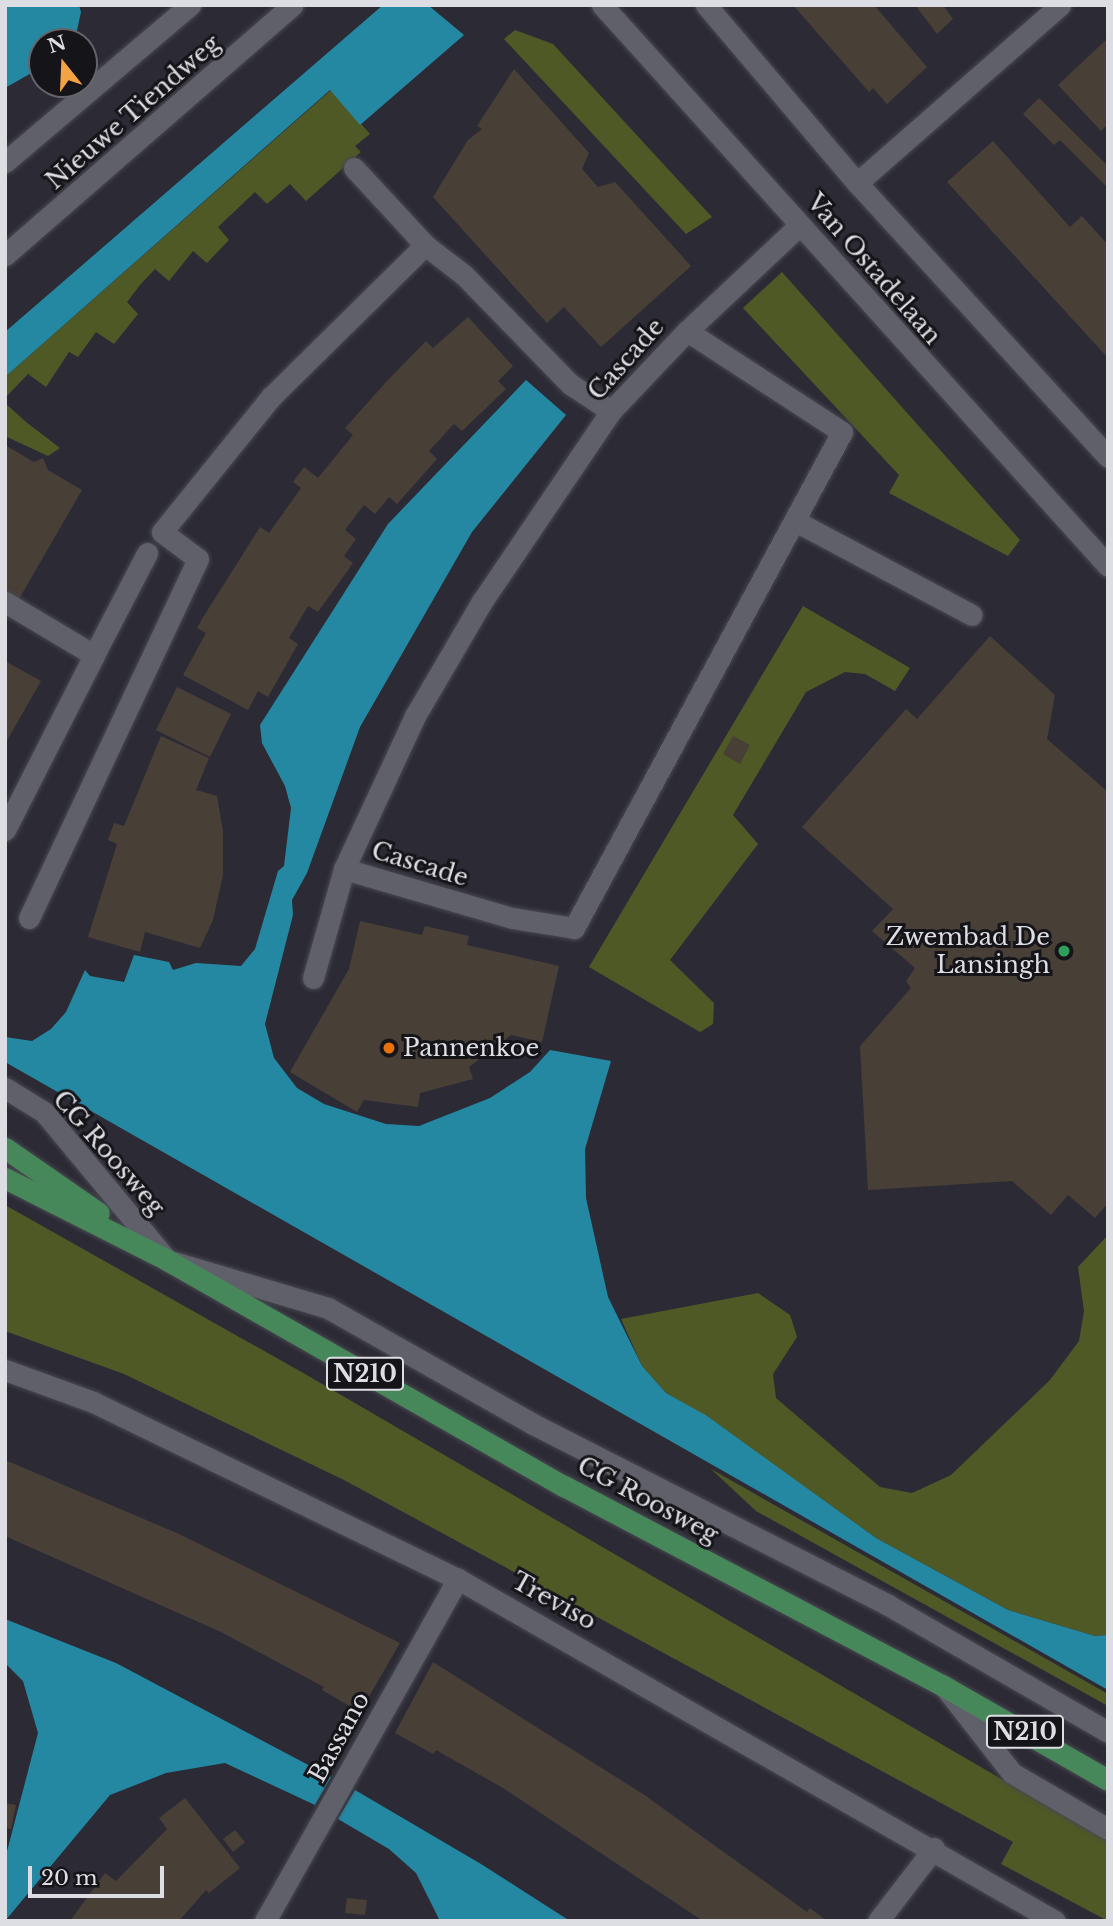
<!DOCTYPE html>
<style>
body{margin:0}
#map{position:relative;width:1113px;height:1926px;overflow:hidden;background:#2c2b35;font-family:"Libre Baskerville",serif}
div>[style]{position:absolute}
.green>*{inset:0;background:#4f5926}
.water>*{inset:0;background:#2588a2}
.building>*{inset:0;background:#483f37}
.roads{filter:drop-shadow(0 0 2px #484851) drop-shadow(0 0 2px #484851)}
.minor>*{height:21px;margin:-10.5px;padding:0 10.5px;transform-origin:10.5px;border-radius:10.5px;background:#60606b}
.major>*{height:21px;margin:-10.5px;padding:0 10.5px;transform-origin:10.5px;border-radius:10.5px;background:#47885b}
.dots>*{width:19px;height:19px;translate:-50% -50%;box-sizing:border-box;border:4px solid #151419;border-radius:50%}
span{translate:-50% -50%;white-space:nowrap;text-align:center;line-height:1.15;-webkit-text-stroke:6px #151419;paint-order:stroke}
.shield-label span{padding:2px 5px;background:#151419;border:2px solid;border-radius:5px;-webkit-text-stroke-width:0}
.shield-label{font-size:23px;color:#dddde4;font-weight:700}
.street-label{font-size:24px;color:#dddde4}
.poi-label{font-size:24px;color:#dddde4}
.right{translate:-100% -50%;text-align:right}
.left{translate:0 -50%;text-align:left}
.frame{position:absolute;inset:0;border:7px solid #dddde4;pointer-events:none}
.north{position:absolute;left:28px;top:28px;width:70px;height:70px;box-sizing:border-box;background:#151419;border:2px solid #65646a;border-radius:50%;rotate:342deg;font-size:19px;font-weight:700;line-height:28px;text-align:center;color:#dddde4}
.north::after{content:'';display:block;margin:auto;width:24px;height:32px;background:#f4a344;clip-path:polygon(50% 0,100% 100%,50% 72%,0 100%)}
.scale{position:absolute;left:28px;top:1866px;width:136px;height:32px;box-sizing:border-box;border:4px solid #dddde4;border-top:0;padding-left:9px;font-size:21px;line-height:24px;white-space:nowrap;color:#dddde4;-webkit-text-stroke:5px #151419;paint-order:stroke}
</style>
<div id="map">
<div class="green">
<div style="clip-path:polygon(515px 30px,553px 44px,712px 217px,686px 234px,504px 39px)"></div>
<div style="clip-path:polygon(331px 90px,370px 134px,355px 146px,361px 152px,306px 201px,290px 184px,267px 204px,255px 192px,218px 227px,229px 240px,207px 263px,193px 251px,169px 281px,155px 269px,140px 285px,127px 302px,138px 314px,114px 344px,96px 332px,78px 357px,69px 352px,46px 387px,28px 374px,5px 398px,5px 377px)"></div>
<div style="clip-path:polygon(782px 272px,1020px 540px,1008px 556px,889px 493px,899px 475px,743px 308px)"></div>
<div style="clip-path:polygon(5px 403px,26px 422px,60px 448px,48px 456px,5px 436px)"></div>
<div style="clip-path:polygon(803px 606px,910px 668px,895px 691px,865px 674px,845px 672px,806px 692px,733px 815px,758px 844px,670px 960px,714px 1003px,713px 1024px,700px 1032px,589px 967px)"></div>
<div style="clip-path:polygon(5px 1205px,305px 1374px,1108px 1841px,1108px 1921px,1001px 1864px,1013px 1842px,344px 1480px,124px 1374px,5px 1331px)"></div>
<div style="clip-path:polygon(1108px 1235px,1108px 1635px,1095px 1636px,1008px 1610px,876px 1538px,707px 1417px,666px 1393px,642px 1366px,621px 1319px,758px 1293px,790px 1315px,797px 1337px,773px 1374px,776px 1398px,880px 1487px,912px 1493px,951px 1475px,1050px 1380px,1079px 1341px,1084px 1311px,1078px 1267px)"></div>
<div style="clip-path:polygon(711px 1469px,1108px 1694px,1108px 1706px,756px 1511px)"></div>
</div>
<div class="water">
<div style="clip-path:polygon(5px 5px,79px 5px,81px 12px,76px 35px,70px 42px,42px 42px,42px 67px,5px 88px)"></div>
<div style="clip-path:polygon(383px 5px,428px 5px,464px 35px,360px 125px,330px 90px,5px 377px,5px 332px)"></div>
<div style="clip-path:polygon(526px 380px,566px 415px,472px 532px,360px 727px,307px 873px,292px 900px,293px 915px,265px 1024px,274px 1058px,297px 1088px,324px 1104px,386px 1124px,419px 1126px,490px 1098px,530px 1072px,550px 1050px,611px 1061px,585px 1149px,586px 1198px,608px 1297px,642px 1366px,666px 1393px,707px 1416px,876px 1538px,1008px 1610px,1095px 1636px,1108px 1635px,1108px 1690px,5px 1062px,5px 1037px,32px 1041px,51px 1029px,66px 1012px,85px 970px,90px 976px,124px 982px,134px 955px,169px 962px,173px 970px,196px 963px,241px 966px,255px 949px,278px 871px,284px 866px,291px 808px,285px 786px,262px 743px,260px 725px,388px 524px)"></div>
<div style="clip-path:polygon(5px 1619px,116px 1663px,331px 1777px,315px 1805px,225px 1763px,166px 1773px,110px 1795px,5px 1921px,5px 1859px,38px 1733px,23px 1681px,5px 1663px)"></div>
<div style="clip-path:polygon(355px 1790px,481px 1864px,570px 1921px,440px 1921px,416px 1873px,389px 1849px,338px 1819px)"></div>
</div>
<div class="building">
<div style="clip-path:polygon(793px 5px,874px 5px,927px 67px,887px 104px,873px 88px,869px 92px)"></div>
<div style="clip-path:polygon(915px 5px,943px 5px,953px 19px,937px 34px)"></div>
<div style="clip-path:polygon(1108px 38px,1108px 124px,1101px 131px,1058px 85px)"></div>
<div style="clip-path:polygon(514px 69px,589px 153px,582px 169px,598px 187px,615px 182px,691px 266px,601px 347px,564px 307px,547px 323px,433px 197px,468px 140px,482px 129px,477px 126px)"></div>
<div style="clip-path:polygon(1039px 98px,1108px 166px,1108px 188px,1060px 140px,1054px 145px,1023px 114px)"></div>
<div style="clip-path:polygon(993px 141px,1070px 227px,1082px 216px,1108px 245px,1108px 358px,947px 182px)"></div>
<div style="clip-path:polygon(468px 317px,513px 366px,498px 381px,506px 389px,462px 431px,454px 424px,429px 451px,437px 459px,397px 504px,389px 497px,375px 514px,364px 505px,345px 530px,356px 539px,344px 556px,353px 563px,318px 612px,308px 606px,289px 638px,298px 644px,268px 697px,258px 691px,248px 710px,183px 675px,206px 633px,197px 628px,202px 619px,260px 527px,269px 533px,301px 488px,293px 482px,304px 467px,318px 478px,353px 435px,345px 428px,387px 381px,426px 341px,433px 348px)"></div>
<div style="clip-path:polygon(5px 445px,34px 462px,43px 458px,48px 470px,82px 490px,19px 599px,5px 591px)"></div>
<div style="clip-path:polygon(990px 636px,1055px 695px,1047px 739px,1108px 792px,1108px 1203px,1095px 1218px,1068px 1195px,1051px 1215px,1012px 1181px,868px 1190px,860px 1046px,911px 988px,906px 981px,915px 968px,872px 931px,893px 909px,802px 827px,906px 709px,917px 719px)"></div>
<div style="clip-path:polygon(5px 661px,41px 681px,5px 744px)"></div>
<div style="clip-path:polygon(177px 687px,231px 714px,210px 757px,156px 730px)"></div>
<div style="clip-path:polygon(161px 736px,209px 758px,196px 790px,217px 796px,223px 831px,223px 875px,213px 920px,200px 948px,145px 932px,140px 952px,88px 937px,117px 844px,108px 840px,114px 823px,124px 826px)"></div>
<div style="clip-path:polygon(733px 736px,750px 745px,740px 764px,723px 754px)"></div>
<div style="clip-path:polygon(360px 921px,422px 935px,425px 926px,469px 936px,467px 945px,559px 966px,542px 1042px,511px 1035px,469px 1067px,473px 1079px,420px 1093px,418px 1107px,364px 1100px,357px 1112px,290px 1072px,349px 969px)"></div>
<div style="clip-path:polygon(5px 1460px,179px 1534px,400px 1643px,360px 1712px,322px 1690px,324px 1687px,221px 1632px,5px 1536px)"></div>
<div style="clip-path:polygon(433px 1662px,643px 1794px,807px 1912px,810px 1908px,827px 1921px,703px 1921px,503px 1788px,436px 1750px,433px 1754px,395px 1733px)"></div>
<div style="clip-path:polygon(185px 1798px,240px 1868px,209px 1893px,206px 1890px,179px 1921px,70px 1921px,105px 1873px,116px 1881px,167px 1829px,159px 1818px)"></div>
<div style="clip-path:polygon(5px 1803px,16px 1805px,11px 1829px,5px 1828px)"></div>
<div style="clip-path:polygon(235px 1830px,245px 1842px,233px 1852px,223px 1839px)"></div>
<div style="clip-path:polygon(347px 1898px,367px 1900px,365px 1915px,345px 1913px)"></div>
</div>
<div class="roads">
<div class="minor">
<div style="left:602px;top:5px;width:755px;rotate:47.95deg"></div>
<div style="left:706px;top:5px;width:233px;rotate:49.7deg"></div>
<div style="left:857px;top:183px;width:372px;rotate:47.5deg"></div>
<div style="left:5px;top:162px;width:243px;rotate:-40.3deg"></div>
<div style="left:354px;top:168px;width:105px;rotate:47.3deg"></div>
<div style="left:425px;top:245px;width:49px;rotate:37.6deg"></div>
<div style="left:464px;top:275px;width:152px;rotate:45.8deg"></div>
<div style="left:570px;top:384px;width:49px;rotate:33.4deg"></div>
<div style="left:857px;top:183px;width:270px;rotate:-41.2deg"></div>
<div style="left:5px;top:255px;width:381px;rotate:-41deg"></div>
<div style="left:687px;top:331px;width:185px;rotate:33.1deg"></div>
<div style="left:842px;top:432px;width:564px;rotate:118.38deg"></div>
<div style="left:574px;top:928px;width:63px;rotate:-170.8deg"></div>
<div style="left:512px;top:918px;width:175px;rotate:-163.7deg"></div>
<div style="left:344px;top:869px;width:169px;rotate:-65.1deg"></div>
<div style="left:415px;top:716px;width:131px;rotate:-59.7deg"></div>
<div style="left:481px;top:603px;width:232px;rotate:-55.9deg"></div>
<div style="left:611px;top:411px;width:110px;rotate:-46.5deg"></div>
<div style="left:687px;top:331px;width:155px;rotate:-43.2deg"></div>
<div style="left:795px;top:521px;width:200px;rotate:28deg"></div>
<div style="left:5px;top:602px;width:104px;rotate:30.8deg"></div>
<div style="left:94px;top:655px;width:115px;rotate:-62.5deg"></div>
<div style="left:5px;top:830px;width:196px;rotate:-63deg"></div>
<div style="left:29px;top:918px;width:397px;rotate:-64.8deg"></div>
<div style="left:198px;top:559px;width:45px;rotate:-143.1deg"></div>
<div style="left:162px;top:532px;width:174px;rotate:-51.1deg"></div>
<div style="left:271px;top:397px;width:216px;rotate:-44.6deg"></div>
<div style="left:313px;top:978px;width:113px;rotate:-74.1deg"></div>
<div style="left:5px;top:1088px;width:46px;rotate:31.6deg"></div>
<div style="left:44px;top:1112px;width:192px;rotate:50.3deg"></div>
<div style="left:167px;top:1260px;width:168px;rotate:16.6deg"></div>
<div style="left:328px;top:1308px;width:236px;rotate:29.5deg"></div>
<div style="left:533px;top:1424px;width:398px;rotate:27deg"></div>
<div style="left:888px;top:1605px;width:254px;rotate:30deg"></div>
<div style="left:5px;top:1370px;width:94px;rotate:20deg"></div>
<div style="left:93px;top:1402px;width:406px;rotate:25.9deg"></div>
<div style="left:458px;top:1579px;width:688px;rotate:29.81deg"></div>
<div style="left:944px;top:1686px;width:110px;rotate:52deg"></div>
<div style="left:1012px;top:1773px;width:111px;rotate:30.3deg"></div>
<div style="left:265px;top:1921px;width:393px;rotate:-60.6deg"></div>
<div style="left:878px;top:1921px;width:92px;rotate:-52.5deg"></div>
</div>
<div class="major">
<div style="left:5px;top:1148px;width:114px;rotate:34.7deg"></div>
<div style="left:5px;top:1178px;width:182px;rotate:26.8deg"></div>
<div style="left:167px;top:1260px;width:457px;rotate:29.7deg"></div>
<div style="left:564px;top:1486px;width:427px;rotate:27.8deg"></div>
<div style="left:942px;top:1685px;width:191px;rotate:29.8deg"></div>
</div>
</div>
<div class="dots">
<div style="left:1064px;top:951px;background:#2e9e5b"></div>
<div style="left:389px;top:1048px;background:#e8710a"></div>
</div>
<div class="shield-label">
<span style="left:365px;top:1374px">N210</span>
<span style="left:1025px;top:1732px">N210</span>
</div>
<div class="street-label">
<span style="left:133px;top:112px;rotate:-41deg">Nieuwe Tiendweg</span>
<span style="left:874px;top:269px;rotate:49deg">Van Ostadelaan</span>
<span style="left:626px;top:359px;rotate:-48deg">Cascade</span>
<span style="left:420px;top:864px;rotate:17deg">Cascade</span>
<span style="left:109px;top:1153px;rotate:49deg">CG Roosweg</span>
<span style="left:648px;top:1500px;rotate:28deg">CG Roosweg</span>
<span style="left:554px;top:1601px;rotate:29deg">Treviso</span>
<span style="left:339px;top:1737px;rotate:-61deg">Bassano</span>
</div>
<div class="poi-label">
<span class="right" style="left:1050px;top:951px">Zwembad De<br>Lansingh</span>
<span class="left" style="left:403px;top:1048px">Pannenkoe</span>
</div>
<div class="frame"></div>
<div class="north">N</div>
<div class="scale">20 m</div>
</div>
